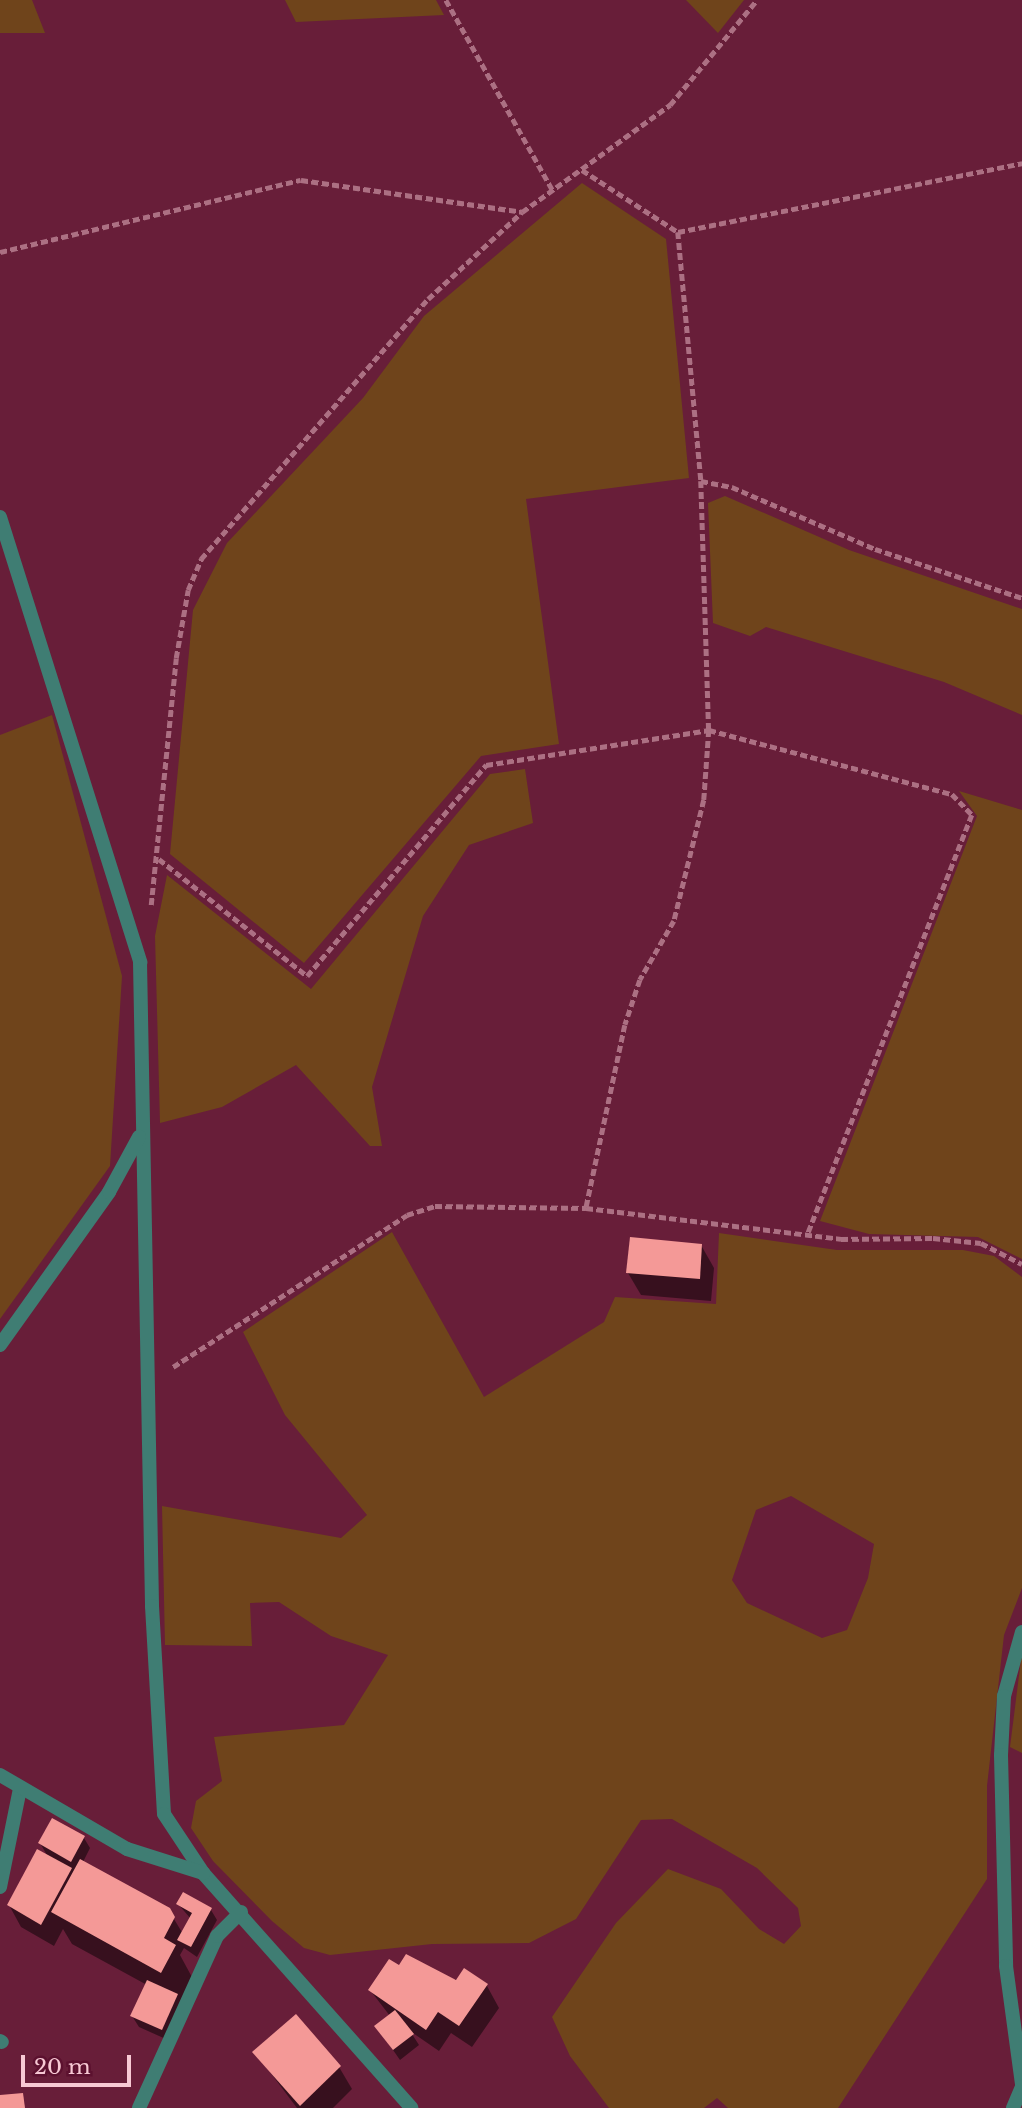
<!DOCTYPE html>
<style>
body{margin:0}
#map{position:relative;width:1022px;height:2108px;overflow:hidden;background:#681e39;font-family:"Libre Baskerville",serif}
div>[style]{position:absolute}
.green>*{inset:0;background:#6f441b}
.shadow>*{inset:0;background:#0007}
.building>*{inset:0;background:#f49997}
.path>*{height:4.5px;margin-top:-2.25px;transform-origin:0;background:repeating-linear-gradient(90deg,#ac7083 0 7px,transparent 0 10.5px)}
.service>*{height:14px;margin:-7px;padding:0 7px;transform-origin:7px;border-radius:7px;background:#3f7d73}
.minor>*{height:14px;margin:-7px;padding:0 7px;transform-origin:7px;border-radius:7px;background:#3f7d73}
span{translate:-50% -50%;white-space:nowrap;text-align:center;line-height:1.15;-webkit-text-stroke:7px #5c112f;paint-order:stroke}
.scale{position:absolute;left:21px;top:2055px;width:110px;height:32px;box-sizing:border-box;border:4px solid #f7c9d4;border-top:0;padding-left:9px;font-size:21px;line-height:24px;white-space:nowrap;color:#f7c9d4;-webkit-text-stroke:5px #5c112f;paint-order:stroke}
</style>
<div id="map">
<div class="green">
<div style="clip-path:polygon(0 0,32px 0,45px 33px,0 33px)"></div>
<div style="clip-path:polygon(285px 0,436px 0,444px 15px,296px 22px)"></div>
<div style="clip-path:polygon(686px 0,744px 0,718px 33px)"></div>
<div style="clip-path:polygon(582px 183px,666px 239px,689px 478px,526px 499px,559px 744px,481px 756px,304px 963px,170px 854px,193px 610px,227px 543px,363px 398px,424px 316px)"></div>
<div style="clip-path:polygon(725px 496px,849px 550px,1022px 609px,1022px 715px,944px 682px,766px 627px,750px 636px,713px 623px,708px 503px)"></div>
<div style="clip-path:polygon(52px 715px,122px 976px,110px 1166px,0 1319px,0 735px)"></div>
<div style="clip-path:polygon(525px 769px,533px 823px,469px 845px,423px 916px,372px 1087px,382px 1146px,370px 1146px,296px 1065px,222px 1107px,160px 1123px,155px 936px,167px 875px,311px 989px,490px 774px)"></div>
<div style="clip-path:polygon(959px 791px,1022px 810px,1022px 1259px,978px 1237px,869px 1234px,820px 1221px,977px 816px)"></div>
<div style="clip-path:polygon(evenodd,392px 1232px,484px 1397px,604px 1322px,615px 1297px,716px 1304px,719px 1233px,837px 1250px,963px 1250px,994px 1256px,1022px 1277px,1022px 1588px,1004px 1635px,987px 1786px,987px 1879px,838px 2108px,728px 2108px,717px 2098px,704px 2108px,609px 2108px,570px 2056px,552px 2017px,616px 1923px,668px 1869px,721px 1889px,759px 1929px,784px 1944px,801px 1926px,798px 1908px,757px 1868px,672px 1819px,641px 1820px,576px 1919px,529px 1943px,432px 1944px,330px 1955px,304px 1948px,272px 1921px,213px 1861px,191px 1828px,196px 1801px,222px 1781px,214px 1737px,344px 1725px,388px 1655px,331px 1636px,279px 1602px,250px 1603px,252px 1646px,165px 1645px,162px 1506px,341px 1538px,367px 1515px,285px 1415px,243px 1332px,392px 1232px,791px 1496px,874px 1544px,868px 1578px,847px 1630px,822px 1638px,747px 1603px,732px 1580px,756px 1510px,791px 1496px)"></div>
<div style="clip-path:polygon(1022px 1652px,1022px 1753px,1010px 1747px)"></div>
</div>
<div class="shadow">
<div style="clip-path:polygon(701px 1245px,714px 1268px,711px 1301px,641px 1295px,628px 1273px)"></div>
<div style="clip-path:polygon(84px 1838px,90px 1848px,83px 1862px,168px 1909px,183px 1934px,191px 1919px,178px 1904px,211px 1910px,217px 1920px,197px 1957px,184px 1948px,180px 1955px,193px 1979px,168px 2040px,139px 2027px,132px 2016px,147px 1985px,72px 1944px,63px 1929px,54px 1946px,21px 1927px,9px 1905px,48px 1857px,40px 1843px)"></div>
<div style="clip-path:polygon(399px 1968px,487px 1986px,499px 2008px,472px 2047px,451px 2033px,439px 2051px,410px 2031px,419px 2045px,400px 2060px,377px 2027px,390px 2016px,370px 1990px)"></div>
<div style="clip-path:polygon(255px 2052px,339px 2067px,352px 2089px,333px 2108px,297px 2108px)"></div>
</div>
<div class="building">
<div style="clip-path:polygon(630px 1237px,702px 1244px,700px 1279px,626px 1273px)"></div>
<div style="clip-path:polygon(52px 1818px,85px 1836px,71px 1862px,38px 1843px)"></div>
<div style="clip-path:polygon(37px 1849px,72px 1868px,41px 1925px,7px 1905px)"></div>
<div style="clip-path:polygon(80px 1859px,170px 1908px,175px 1917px,164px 1938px,176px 1945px,161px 1973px,51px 1912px)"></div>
<div style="clip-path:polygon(183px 1892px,212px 1908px,191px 1947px,177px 1940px,192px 1913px,176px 1904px)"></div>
<div style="clip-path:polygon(406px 1954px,456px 1980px,464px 1968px,488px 1984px,459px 2026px,438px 2012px,426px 2030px,368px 1990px,389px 1959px,399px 1965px)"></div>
<div style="clip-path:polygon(147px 1980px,178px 1994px,162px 2030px,130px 2016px)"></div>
<div style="clip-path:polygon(395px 2010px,414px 2034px,393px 2050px,374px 2026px)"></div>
<div style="clip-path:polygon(296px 2014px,341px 2066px,300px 2106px,252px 2052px)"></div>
<div style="clip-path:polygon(23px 2093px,25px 2108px,0 2108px,0 2095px)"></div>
</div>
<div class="path">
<div style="left:446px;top:0;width:219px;rotate:60.7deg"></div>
<div style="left:582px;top:170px;width:114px;rotate:32.9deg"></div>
<div style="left:678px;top:232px;width:250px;rotate:84.7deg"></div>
<div style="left:701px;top:481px;width:249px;rotate:88.2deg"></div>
<div style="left:709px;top:730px;width:70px;rotate:94.1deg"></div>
<div style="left:704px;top:800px;width:125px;rotate:103.9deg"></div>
<div style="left:674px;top:921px;width:68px;rotate:120deg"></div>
<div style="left:640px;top:980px;width:47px;rotate:108.4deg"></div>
<div style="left:625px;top:1025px;width:187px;rotate:102deg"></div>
<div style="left:678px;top:232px;width:351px;rotate:-11.3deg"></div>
<div style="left:0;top:252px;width:309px;rotate:-13.5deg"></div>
<div style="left:301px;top:180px;width:223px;rotate:8.2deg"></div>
<div style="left:701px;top:481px;width:32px;rotate:11deg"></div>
<div style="left:732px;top:487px;width:156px;rotate:23.4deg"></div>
<div style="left:875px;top:549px;width:155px;rotate:18.4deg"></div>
<div style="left:159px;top:859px;width:189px;rotate:38.3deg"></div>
<div style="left:307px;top:976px;width:277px;rotate:-49.7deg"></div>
<div style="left:486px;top:765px;width:226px;rotate:-8.9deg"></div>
<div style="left:709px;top:730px;width:251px;rotate:14.8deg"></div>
<div style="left:952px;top:794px;width:29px;rotate:46deg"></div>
<div style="left:972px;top:815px;width:449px;rotate:111.4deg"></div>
<div style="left:151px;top:905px;width:248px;rotate:-84.2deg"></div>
<div style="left:176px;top:658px;width:69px;rotate:-80deg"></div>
<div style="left:188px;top:590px;width:34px;rotate:-67deg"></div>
<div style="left:201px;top:559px;width:345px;rotate:-48.9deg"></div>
<div style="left:428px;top:299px;width:128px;rotate:-42.8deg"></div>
<div style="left:522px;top:212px;width:183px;rotate:-35.9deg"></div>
<div style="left:670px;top:105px;width:136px;rotate:-50.4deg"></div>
<div style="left:173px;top:1367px;width:279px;rotate:-33deg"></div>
<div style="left:407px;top:1215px;width:29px;rotate:-18deg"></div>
<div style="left:435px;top:1206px;width:151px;rotate:0.8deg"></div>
<div style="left:586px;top:1208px;width:257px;rotate:6.9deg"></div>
<div style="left:841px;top:1239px;width:92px;rotate:-0.6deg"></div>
<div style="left:933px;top:1238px;width:48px;rotate:5.9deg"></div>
<div style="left:981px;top:1243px;width:46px;rotate:27.1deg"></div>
</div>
<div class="service">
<div style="left:0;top:1887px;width:100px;rotate:-78.5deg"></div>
<div style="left:0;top:2041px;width:2px;rotate:27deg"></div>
</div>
<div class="minor">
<div style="left:0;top:517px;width:467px;rotate:72.5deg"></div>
<div style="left:140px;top:962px;width:644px;rotate:88.93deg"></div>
<div style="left:152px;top:1606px;width:208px;rotate:86.7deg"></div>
<div style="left:164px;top:1814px;width:71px;rotate:56.5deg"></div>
<div style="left:203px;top:1873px;width:314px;rotate:48.4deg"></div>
<div style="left:0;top:1345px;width:188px;rotate:-54.5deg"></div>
<div style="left:109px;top:1192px;width:63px;rotate:-61.4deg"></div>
<div style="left:1022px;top:1632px;width:66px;rotate:105.7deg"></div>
<div style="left:1004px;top:1696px;width:59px;rotate:92.9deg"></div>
<div style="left:1001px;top:1755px;width:211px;rotate:88.6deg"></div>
<div style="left:1006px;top:1966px;width:119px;rotate:82.3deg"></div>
<div style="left:0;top:1775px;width:147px;rotate:30.2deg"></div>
<div style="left:127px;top:1849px;width:80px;rotate:17.5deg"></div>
<div style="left:139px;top:2108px;width:189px;rotate:-65.6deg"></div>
<div style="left:217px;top:1936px;width:34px;rotate:-45deg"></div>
<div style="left:1013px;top:2108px;width:23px;rotate:-67deg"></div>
</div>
<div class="scale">20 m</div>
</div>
